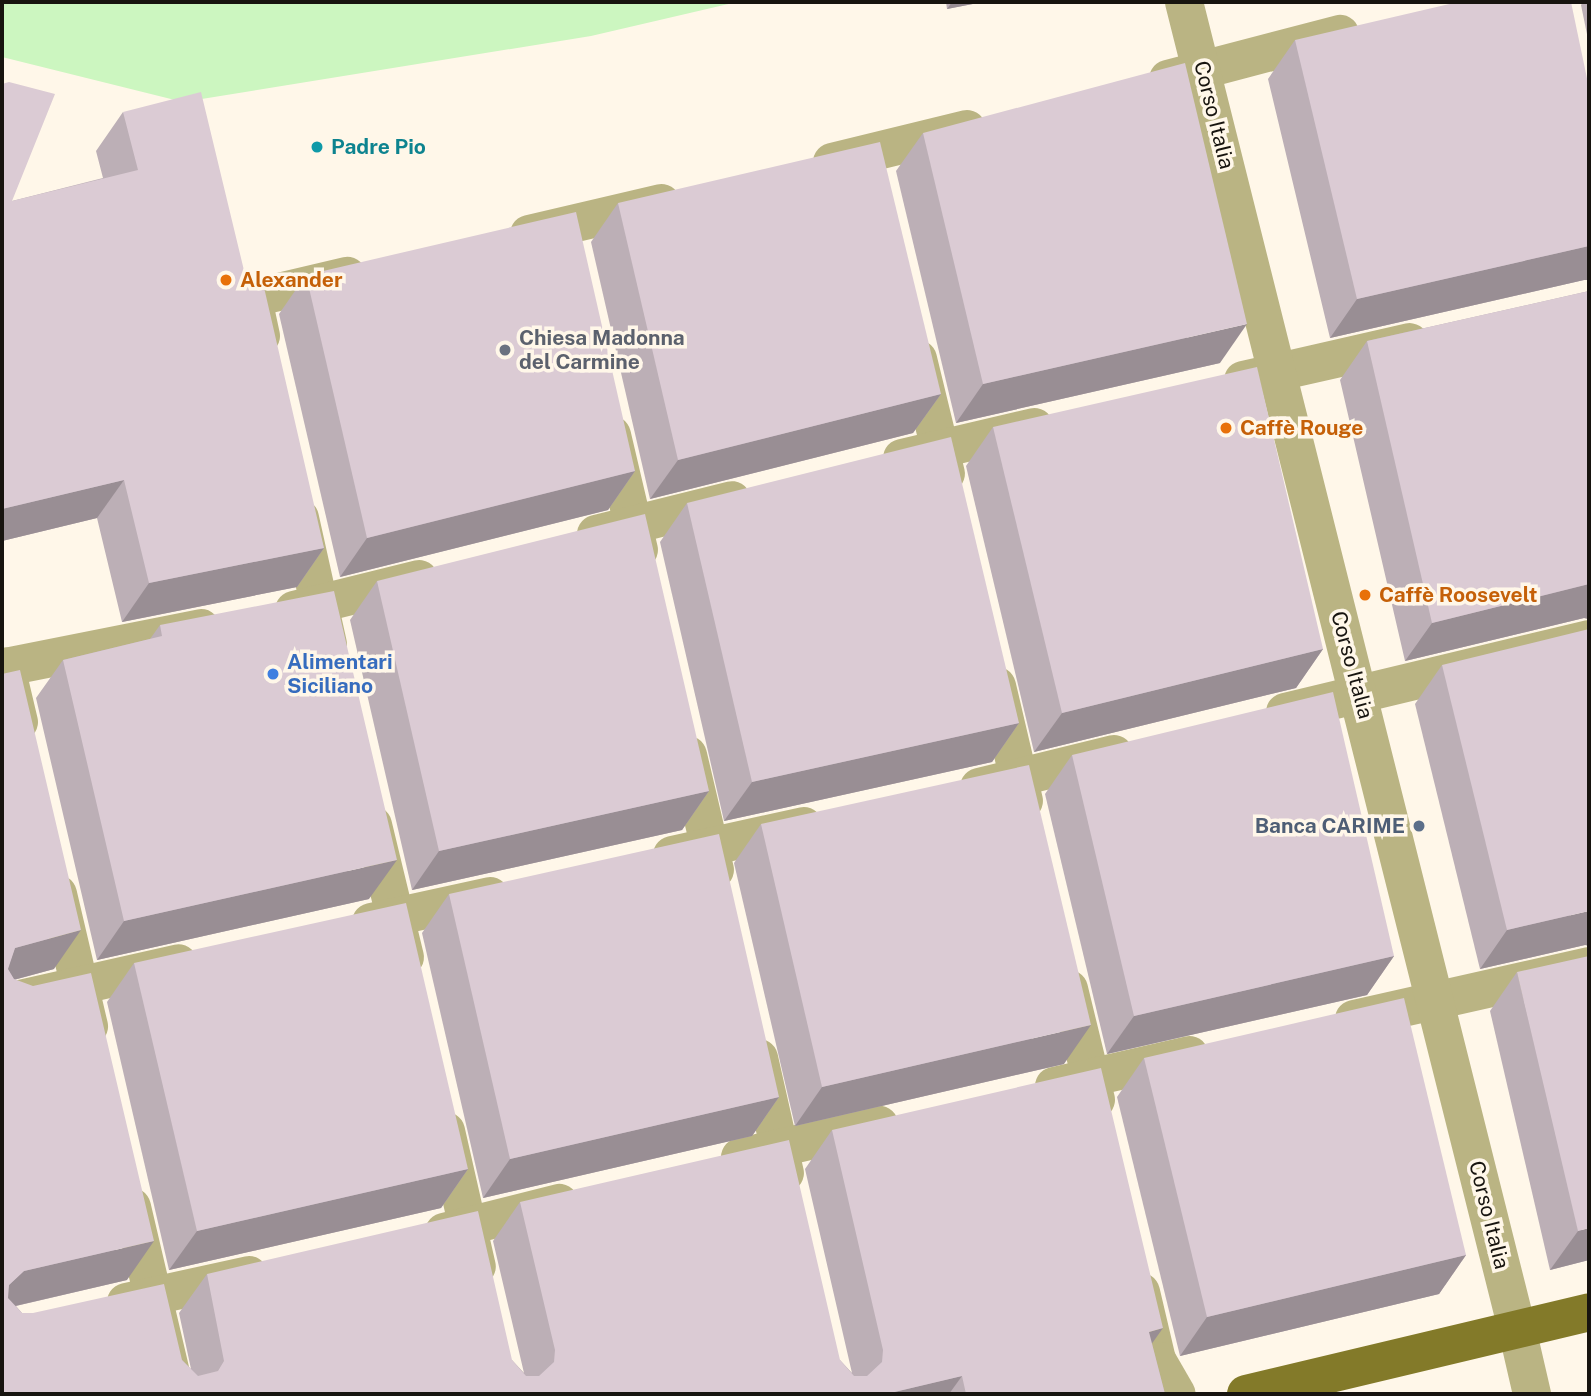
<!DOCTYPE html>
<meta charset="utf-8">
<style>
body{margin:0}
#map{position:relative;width:1591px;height:1396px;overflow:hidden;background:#fff7e9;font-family:"Public Sans",sans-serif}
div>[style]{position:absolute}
.green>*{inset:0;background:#ccf6c0}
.pedestrian>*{height:38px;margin:-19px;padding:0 19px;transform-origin:19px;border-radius:19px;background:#bab483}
.minor>*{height:38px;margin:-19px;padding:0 19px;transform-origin:19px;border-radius:19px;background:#bab483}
.tertiary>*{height:38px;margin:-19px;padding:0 19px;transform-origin:19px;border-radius:19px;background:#bab483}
.primary>*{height:38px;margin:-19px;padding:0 19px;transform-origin:19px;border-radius:19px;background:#837a29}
.wall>*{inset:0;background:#bcafb6}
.shaded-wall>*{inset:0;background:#998e94}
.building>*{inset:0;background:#dbcbd4}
.dots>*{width:19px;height:19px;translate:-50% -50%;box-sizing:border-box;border:4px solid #fff7e9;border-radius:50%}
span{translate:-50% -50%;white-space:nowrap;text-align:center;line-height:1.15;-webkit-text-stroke:7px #fff7e9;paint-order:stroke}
.street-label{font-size:21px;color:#17140f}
.culture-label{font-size:21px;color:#0d838f;font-weight:700}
.left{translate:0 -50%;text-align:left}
.food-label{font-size:21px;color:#c56008;font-weight:700}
.worship-label{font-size:21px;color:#5b616d;font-weight:700}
.shop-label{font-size:21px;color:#366cbe;font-weight:700}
.service-label{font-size:21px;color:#4e5e75;font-weight:700}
.right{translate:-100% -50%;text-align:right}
.frame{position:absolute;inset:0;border:4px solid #17140f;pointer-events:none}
</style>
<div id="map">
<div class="green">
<div style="clip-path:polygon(2px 2px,737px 2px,591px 36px,183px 102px,2px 57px)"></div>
</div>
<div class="pedestrian">
<div style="left:1517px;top:1329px;width:67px;rotate:77deg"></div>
</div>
<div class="minor">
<div style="left:1168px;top:79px;width:178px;rotate:-14.7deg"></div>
<div style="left:832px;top:162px;width:139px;rotate:-13.7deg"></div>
<div style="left:529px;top:234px;width:136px;rotate:-13.2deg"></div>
<div style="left:261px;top:336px;width:39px;rotate:-102deg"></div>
<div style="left:253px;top:298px;width:97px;rotate:-13.2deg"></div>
<div style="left:918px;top:359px;width:118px;rotate:76.3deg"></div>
<div style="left:1243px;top:380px;width:171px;rotate:-12.8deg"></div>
<div style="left:612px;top:435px;width:118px;rotate:76.8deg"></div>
<div style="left:902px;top:458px;width:136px;rotate:-13.2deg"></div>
<div style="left:300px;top:518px;width:129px;rotate:77.5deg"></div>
<div style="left:596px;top:534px;width:140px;rotate:-14deg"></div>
<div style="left:294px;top:610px;width:129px;rotate:-13.9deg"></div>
<div style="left:997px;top:686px;width:118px;rotate:76.8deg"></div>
<div style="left:1285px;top:712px;width:313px;rotate:-13.5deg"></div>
<div style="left:19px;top:722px;width:57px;rotate:-103.3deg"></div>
<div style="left:6px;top:667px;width:199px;rotate:-11.3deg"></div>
<div style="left:688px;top:755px;width:118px;rotate:76.8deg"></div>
<div style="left:979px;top:787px;width:139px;rotate:-13.7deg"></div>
<div style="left:373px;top:825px;width:136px;rotate:76.4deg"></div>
<div style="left:672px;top:855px;width:135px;rotate:-12.4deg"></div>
<div style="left:58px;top:894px;width:136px;rotate:76.8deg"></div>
<div style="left:371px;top:922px;width:122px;rotate:-12.3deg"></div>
<div style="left:1069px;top:989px;width:114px;rotate:76.3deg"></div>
<div style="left:2px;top:1003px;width:181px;rotate:-12.7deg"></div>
<div style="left:1354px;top:1019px;width:241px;rotate:-12.7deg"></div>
<div style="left:759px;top:1058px;width:118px;rotate:77.3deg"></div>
<div style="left:1054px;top:1086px;width:139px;rotate:-12.9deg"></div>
<div style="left:446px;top:1131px;width:139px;rotate:77.2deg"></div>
<div style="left:740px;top:1157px;width:143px;rotate:-13deg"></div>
<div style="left:132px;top:1207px;width:192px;rotate:76.8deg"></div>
<div style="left:444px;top:1232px;width:119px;rotate:-14.2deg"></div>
<div style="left:1141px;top:1292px;width:70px;rotate:76.8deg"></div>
<div style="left:1157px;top:1360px;width:39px;rotate:60deg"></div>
<div style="left:126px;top:1302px;width:126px;rotate:-12.4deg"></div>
</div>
<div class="tertiary">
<div style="left:1184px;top:2px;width:1368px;rotate:75.91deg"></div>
</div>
<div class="primary">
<div style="left:1246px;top:1394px;width:353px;rotate:-13.4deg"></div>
</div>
<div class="wall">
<div style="clip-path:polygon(946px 2px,983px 2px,947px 9px)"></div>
<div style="clip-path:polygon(1583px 2px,1589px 2px,1589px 44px,1581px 5px)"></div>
<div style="clip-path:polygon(1295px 40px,1589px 88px,1589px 280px,1584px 280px,1330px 338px,1268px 79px)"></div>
<div style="clip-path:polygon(2px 84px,12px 201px,103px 178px,96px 151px,123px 112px,248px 287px,324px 548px,297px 587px,122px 622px,97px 518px,2px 541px)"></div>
<div style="clip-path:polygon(923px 133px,1220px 363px,956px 423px,896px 171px)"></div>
<div style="clip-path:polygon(618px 203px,941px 394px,913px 433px,650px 499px,591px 242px)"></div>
<div style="clip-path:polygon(306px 275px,635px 471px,608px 510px,340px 577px,279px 314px)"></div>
<div style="clip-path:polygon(1589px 291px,1589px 619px,1584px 618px,1405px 661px,1340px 380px,1367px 341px)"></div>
<div style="clip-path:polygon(993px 427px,1323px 649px,1296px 688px,1034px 752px,966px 466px)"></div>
<div style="clip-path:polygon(687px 503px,1019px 723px,992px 762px,724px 821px,660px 542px)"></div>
<div style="clip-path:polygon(377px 581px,709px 791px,682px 830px,412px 890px,350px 620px)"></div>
<div style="clip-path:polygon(160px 625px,369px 899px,97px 960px,36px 698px,63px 660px,150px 639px)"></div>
<div style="clip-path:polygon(1442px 665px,1585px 945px,1480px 969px,1415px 704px)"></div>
<div style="clip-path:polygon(2px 674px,54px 969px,14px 980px,127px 1280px,16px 1306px,22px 1313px,182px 1360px,191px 1369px,179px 1313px,207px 1274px,512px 1360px,524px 1373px,493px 1241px,520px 1202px,840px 1360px,852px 1373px,805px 1169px,832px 1130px,1152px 1344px,1165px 1394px,2px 1394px)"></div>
<div style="clip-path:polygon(1072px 755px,1394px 956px,1367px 995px,1107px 1054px,1045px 794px)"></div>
<div style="clip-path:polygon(761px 824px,1064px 1064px,795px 1126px,734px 863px)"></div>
<div style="clip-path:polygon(449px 894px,779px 1097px,752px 1136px,483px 1198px,422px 933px)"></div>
<div style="clip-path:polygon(134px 963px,468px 1169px,441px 1208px,169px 1270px,107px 1002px)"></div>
<div style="clip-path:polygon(1517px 972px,1589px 1260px,1550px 1270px,1490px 1011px)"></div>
<div style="clip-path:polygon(1144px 1058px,1466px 1255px,1439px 1294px,1180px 1356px,1117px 1097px)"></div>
</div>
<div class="shaded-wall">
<div style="clip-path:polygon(952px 2px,983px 2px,947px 9px)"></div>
<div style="clip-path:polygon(1589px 246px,1589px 280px,1584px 280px,1330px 338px,1357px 299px)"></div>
<div style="clip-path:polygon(1247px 324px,1220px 363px,956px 423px,983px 384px)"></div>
<div style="clip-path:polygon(941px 394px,913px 433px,650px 499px,678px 460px)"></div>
<div style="clip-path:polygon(635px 471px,608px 510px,340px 577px,367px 538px)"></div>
<div style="clip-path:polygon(124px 480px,97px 518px,2px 541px,2px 509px)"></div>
<div style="clip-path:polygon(324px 548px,297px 587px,122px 622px,149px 583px)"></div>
<div style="clip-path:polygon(1589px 584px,1589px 619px,1584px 618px,1405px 661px,1432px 623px)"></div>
<div style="clip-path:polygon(1323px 649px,1296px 688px,1034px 752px,1062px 713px)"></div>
<div style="clip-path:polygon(1019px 723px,992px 762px,724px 821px,752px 782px)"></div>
<div style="clip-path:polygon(709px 791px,682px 830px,412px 890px,439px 851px)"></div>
<div style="clip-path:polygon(397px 860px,369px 899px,97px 960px,124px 921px)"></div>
<div style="clip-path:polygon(1589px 911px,1589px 946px,1585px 945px,1480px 969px,1507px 930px)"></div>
<div style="clip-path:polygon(81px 930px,54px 969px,2px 983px,15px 948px)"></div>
<div style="clip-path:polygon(1394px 956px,1367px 995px,1107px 1054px,1134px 1016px)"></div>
<div style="clip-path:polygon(1091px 1025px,1064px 1064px,795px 1126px,822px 1087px)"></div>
<div style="clip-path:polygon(779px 1097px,752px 1136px,483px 1198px,510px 1159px)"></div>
<div style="clip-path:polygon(468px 1169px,441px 1208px,169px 1270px,197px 1231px)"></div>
<div style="clip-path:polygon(1589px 1228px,1589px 1260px,1550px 1270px,1578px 1231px)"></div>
<div style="clip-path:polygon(154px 1241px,127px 1280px,2px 1309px,9px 1285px,24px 1271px)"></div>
<div style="clip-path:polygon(1466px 1255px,1439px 1294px,1180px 1356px,1207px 1317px)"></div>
<div style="clip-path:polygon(1163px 1328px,1136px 1366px,1149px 1332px)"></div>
<div style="clip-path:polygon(962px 1376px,949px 1394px,886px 1394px)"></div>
</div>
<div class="building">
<div style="clip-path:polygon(1458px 2px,1571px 2px,1589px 88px,1589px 246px,1357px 299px,1295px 40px)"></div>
<div style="clip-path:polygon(1185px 63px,1247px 324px,983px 384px,923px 133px)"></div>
<div style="clip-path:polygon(9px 82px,55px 94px,12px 201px,138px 170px,123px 112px,201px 92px,248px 287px,263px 283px,324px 548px,149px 583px,124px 480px,2px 509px,2px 84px)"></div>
<div style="clip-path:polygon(880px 142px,941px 394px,678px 460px,618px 203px)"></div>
<div style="clip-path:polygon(576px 212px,635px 471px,367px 538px,306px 275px)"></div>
<div style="clip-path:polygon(1589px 291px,1589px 584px,1432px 623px,1367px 341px)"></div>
<div style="clip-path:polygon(1257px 367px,1323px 649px,1062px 713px,993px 427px)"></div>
<div style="clip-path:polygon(951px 437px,1019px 723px,752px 782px,687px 503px)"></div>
<div style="clip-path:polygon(645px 514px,709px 791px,439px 851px,377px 581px)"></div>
<div style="clip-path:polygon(334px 591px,397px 860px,124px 921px,63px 660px,162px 636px,160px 625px)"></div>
<div style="clip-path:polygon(1589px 629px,1589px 911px,1507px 930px,1442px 665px)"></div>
<div style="clip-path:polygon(20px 670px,81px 930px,15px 948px,8px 969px,14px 979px,33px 986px,91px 973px,154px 1241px,24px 1271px,9px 1285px,8px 1298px,22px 1313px,33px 1313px,164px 1284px,182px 1360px,198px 1376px,218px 1371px,224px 1361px,207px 1274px,478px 1211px,512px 1360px,526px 1376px,539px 1376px,554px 1362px,555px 1350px,520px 1202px,789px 1140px,840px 1360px,854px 1376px,867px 1376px,882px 1362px,883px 1350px,832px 1130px,1101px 1068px,1163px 1328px,1149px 1332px,1165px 1394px,966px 1394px,962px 1376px,886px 1394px,2px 1394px,2px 674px)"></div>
<div style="clip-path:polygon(1333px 692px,1394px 956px,1134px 1016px,1072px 755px)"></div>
<div style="clip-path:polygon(1029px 765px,1091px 1025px,822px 1087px,761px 824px)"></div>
<div style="clip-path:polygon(719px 834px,779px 1097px,510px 1159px,449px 894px)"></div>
<div style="clip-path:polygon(406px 903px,468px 1169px,197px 1231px,134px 963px)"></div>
<div style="clip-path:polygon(1589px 956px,1589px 1228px,1578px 1231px,1517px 972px)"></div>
<div style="clip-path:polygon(1404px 998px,1466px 1255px,1207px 1317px,1144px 1058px)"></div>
</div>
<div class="dots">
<div style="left:317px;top:147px;background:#0f9aa8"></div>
<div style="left:226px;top:280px;background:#e8710a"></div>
<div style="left:505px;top:350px;background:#6b7280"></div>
<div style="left:1226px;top:428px;background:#e8710a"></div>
<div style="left:1365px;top:595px;background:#e8710a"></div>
<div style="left:273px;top:674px;background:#3f7fe0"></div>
<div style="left:1419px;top:826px;background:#5c6f8a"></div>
</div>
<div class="street-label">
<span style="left:1214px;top:115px;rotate:76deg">Corso Italia</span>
<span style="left:1352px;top:665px;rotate:75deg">Corso Italia</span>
<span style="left:1489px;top:1215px;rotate:76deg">Corso Italia</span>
</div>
<div class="culture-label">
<span class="left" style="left:331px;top:147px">Padre Pio</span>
</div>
<div class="food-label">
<span class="left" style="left:240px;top:280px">Alexander</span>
<span class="left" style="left:1240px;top:428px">Caffè Rouge</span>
<span class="left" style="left:1379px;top:595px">Caffè Roosevelt</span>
</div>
<div class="worship-label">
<span class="left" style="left:519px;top:350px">Chiesa Madonna<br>del Carmine</span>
</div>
<div class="shop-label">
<span class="left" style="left:287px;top:674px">Alimentari<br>Siciliano</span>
</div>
<div class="service-label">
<span class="right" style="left:1405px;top:826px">Banca CARIME</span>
</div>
<div class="frame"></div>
</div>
